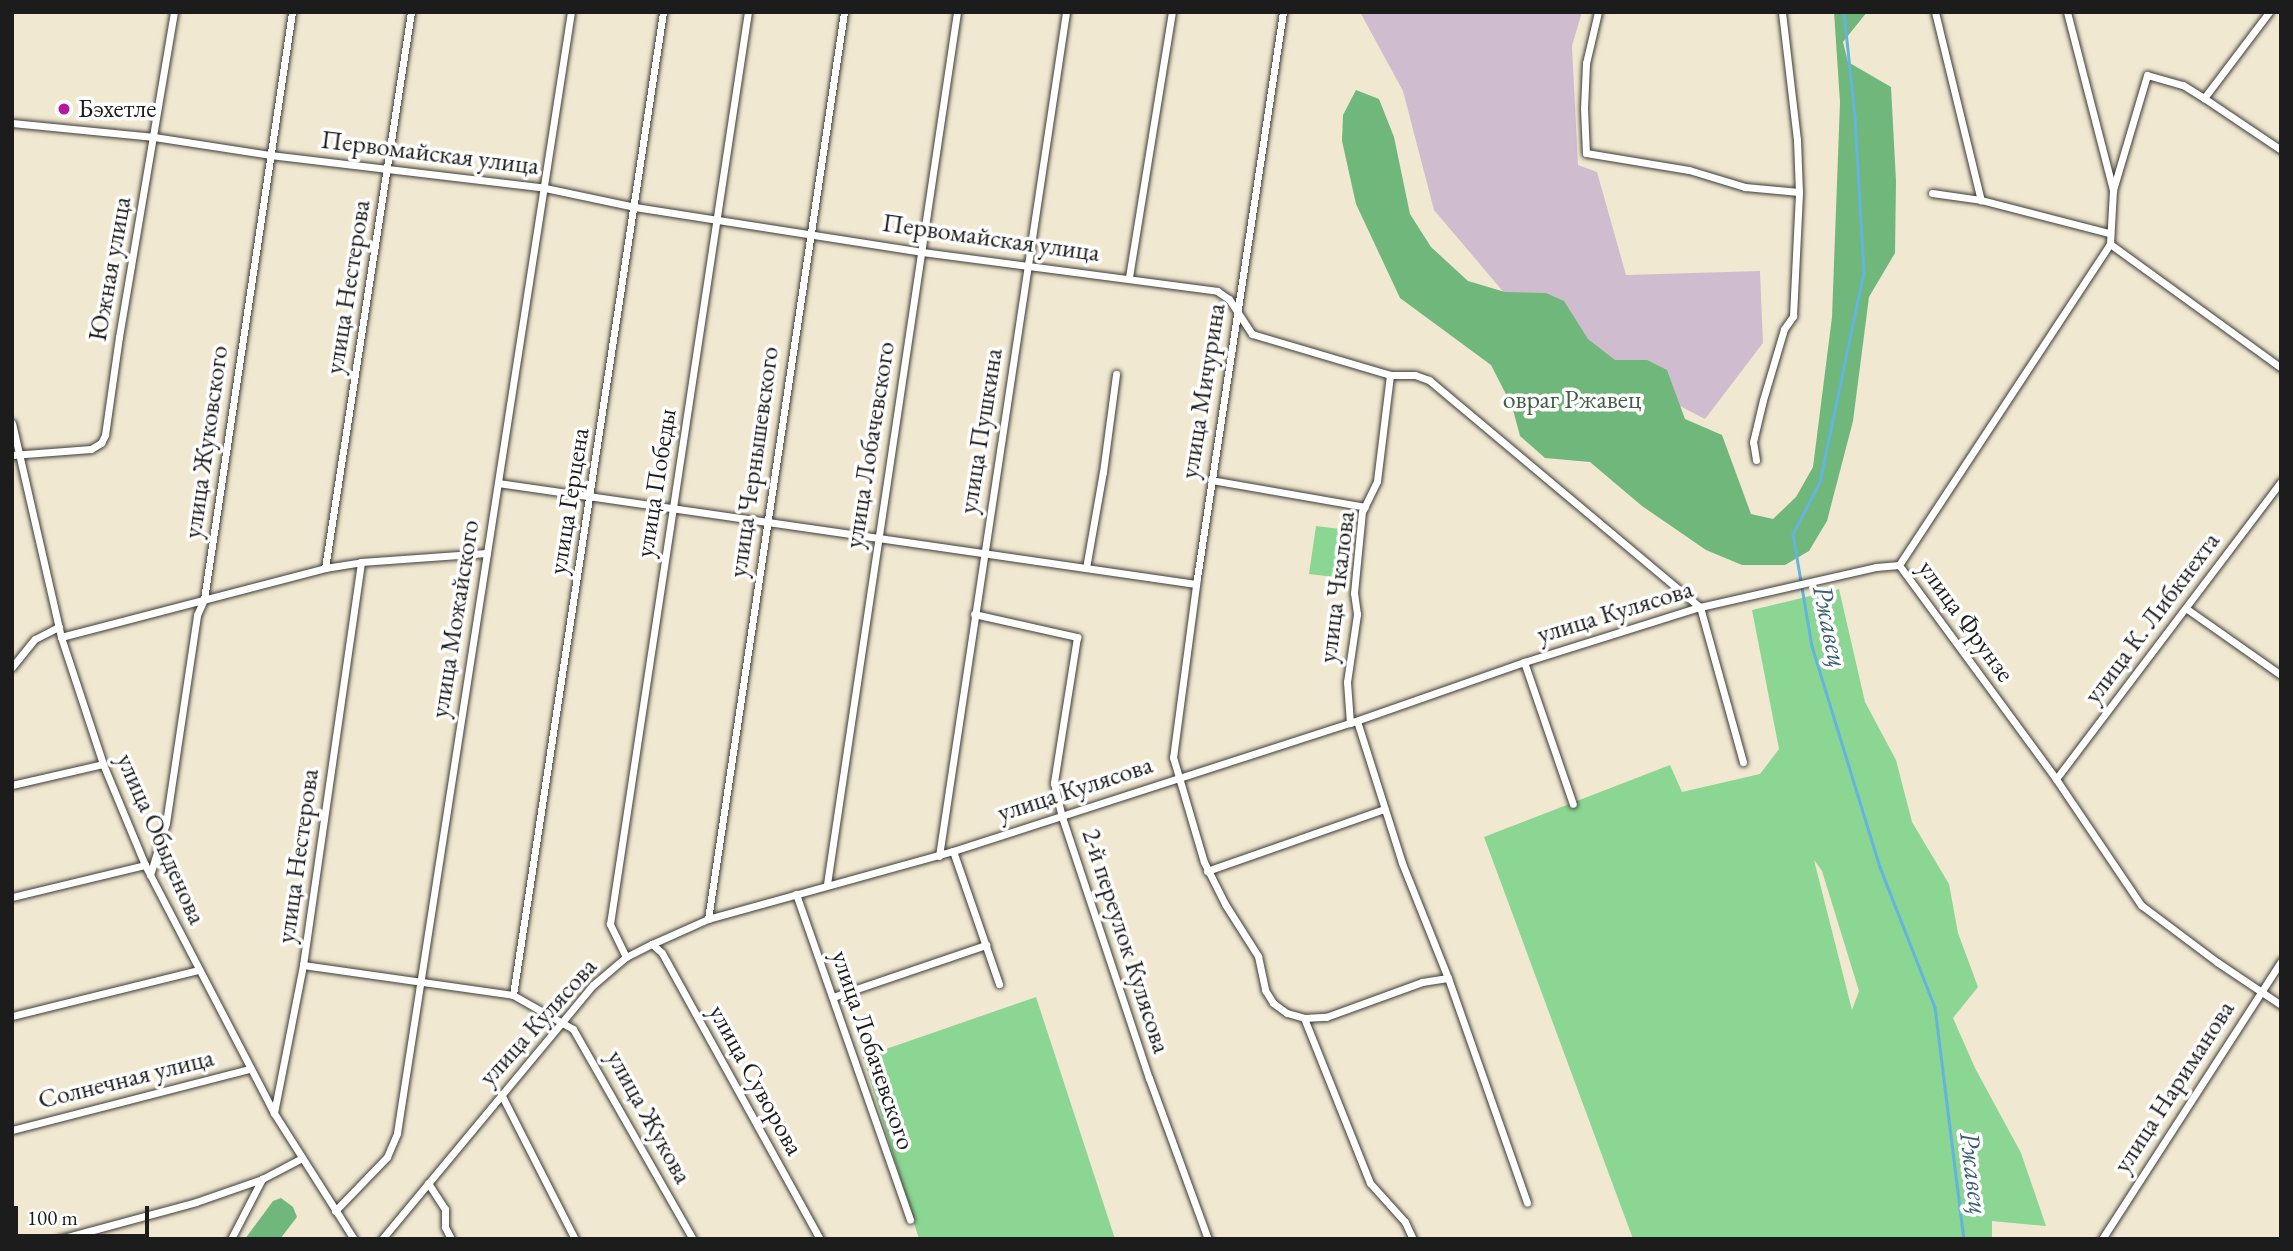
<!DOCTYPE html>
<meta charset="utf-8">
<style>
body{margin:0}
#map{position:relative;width:2293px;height:1251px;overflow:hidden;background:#f1e8d1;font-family:"EB Garamond",serif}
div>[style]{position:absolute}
.industrial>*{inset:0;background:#cfbdcf}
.green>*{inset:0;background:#8bd692}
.forest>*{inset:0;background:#70b77c}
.stream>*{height:2.5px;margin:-1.25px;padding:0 1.25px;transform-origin:1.25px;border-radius:1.25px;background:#63b4de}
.roads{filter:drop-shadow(0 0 2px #3c3b37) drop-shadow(0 0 2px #3c3b37)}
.street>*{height:7px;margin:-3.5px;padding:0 3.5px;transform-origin:3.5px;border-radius:3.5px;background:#fff}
.dots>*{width:19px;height:19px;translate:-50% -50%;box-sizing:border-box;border:4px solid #fff;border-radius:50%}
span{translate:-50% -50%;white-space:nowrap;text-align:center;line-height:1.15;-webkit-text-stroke:7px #fff;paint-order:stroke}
.poi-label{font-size:26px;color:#1c1c1c}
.left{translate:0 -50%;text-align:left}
.street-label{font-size:26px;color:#1c1c1c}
.park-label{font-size:26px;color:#435d45}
.water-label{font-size:28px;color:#3c6073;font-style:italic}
.frame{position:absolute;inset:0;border:14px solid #1c1c1c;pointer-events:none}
.scale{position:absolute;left:14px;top:1206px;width:135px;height:32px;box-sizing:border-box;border:4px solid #1c1c1c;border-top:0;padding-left:9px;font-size:21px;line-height:24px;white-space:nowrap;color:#1c1c1c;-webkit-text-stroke:5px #fff;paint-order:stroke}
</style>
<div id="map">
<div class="industrial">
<div style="clip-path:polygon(1360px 12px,1582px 12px,1572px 46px,1578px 165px,1597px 172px,1626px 275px,1760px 271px,1763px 343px,1705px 419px,1610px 370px,1506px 295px,1434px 210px,1403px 91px)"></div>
</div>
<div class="green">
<div style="clip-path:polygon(1316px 526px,1340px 529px,1334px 577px,1309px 574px)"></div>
<div style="clip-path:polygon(evenodd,1839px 589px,1865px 702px,1896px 760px,1912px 822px,1949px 884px,1958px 933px,1978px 987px,1953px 1018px,1975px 1068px,2021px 1153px,2046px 1226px,1992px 1221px,1992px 1239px,1633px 1239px,1484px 837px,1670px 765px,1682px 792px,1760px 774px,1779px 749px,1752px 610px,1839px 589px,1814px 860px,1822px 871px,1859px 991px,1852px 1010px,1814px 860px)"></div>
<div style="clip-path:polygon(1036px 997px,1115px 1239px,919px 1239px,863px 1057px)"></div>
</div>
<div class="forest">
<div style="clip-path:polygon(1834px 12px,1867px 12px,1843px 42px,1848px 62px,1891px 87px,1896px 181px,1895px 253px,1869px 297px,1853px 421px,1827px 521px,1809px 551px,1785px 565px,1742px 565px,1706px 550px,1642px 506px,1590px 462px,1545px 458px,1520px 436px,1512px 406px,1491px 365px,1400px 298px,1356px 204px,1342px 141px,1343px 115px,1356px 90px,1379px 99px,1394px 137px,1410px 214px,1431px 247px,1468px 281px,1505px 292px,1546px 293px,1564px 301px,1588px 339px,1615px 360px,1647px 360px,1667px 370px,1685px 419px,1722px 435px,1751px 514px,1773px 519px,1796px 497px,1813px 467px,1832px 317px,1840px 102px)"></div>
<div style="clip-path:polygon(281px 1198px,293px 1207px,297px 1217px,280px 1239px,245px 1239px,273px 1201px)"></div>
</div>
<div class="stream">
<div style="left:1844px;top:12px;width:106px;rotate:84deg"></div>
<div style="left:1855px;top:117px;width:155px;rotate:86.7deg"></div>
<div style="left:1864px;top:272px;width:215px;rotate:101.8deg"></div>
<div style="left:1820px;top:482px;width:59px;rotate:117.4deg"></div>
<div style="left:1793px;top:534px;width:114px;rotate:80.4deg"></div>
<div style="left:1812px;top:646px;width:231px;rotate:72.9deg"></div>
<div style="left:1880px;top:867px;width:150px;rotate:68.6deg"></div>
<div style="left:1935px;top:1007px;width:234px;rotate:82.9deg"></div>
</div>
<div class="roads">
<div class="street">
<div style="left:1283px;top:12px;width:572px;rotate:98.64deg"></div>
<div style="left:1197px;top:578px;width:181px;rotate:97.6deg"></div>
<div style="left:1173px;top:757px;width:109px;rotate:73.6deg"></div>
<div style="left:1204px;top:862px;width:47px;rotate:63.4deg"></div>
<div style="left:1225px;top:904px;width:62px;rotate:57.6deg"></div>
<div style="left:1258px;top:956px;width:35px;rotate:78deg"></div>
<div style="left:1265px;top:990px;width:15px;rotate:58deg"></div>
<div style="left:1273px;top:1003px;width:17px;rotate:36deg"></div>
<div style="left:1287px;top:1013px;width:18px;rotate:16deg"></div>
<div style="left:1304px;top:1018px;width:22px;rotate:-3deg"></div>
<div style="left:1326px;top:1017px;width:102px;rotate:-20deg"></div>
<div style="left:1422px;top:982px;width:26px;rotate:-9deg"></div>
<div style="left:1598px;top:12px;width:52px;rotate:103.2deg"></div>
<div style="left:1586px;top:63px;width:45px;rotate:92.5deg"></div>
<div style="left:1584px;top:108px;width:45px;rotate:87.5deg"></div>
<div style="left:1586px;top:153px;width:104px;rotate:9.4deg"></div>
<div style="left:1689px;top:170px;width:59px;rotate:16.9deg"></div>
<div style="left:1745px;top:187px;width:54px;rotate:5.3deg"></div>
<div style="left:1935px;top:12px;width:194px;rotate:76.3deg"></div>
<div style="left:2067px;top:12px;width:184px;rotate:75.5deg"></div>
<div style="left:2204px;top:98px;width:93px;rotate:34deg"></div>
<div style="left:12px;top:123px;width:143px;rotate:5.6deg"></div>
<div style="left:154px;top:137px;width:117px;rotate:8.8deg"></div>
<div style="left:270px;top:155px;width:277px;rotate:6.8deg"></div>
<div style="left:545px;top:188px;width:92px;rotate:11.9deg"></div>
<div style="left:635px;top:207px;width:291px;rotate:8.9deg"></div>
<div style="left:922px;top:252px;width:298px;rotate:7.5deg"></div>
<div style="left:1217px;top:291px;width:14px;rotate:34deg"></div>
<div style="left:1229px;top:299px;width:42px;rotate:56.7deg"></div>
<div style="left:1252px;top:334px;width:144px;rotate:16.5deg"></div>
<div style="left:1390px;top:375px;width:25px"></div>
<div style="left:1415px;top:375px;width:15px;rotate:20deg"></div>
<div style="left:1429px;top:380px;width:354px;rotate:40deg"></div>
<div style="left:1700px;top:607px;width:161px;rotate:74.5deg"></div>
<div style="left:1932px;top:193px;width:49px;rotate:8.1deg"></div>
<div style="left:1981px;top:200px;width:132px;rotate:14.5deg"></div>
<div style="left:2110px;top:244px;width:211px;rotate:35.9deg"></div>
<div style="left:1129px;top:277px;width:268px;rotate:-80.8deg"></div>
<div style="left:12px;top:423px;width:220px;rotate:77.1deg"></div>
<div style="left:61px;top:637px;width:134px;rotate:71.7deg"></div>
<div style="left:103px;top:764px;width:109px;rotate:67.4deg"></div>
<div style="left:145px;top:865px;width:280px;rotate:62.5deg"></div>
<div style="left:274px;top:1113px;width:149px;rotate:57.6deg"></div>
<div style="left:12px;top:455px;width:79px;rotate:-4.3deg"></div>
<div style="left:91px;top:449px;width:12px;rotate:-31deg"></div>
<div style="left:101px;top:443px;width:9px;rotate:-63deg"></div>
<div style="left:105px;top:435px;width:99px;rotate:-81.9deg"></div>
<div style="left:119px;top:337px;width:330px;rotate:-80.4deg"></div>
<div style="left:1756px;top:460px;width:18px;rotate:-99deg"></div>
<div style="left:1753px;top:442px;width:43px;rotate:-76.6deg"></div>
<div style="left:1763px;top:400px;width:74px;rotate:-73.5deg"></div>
<div style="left:1784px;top:329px;width:16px;rotate:-55deg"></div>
<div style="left:1793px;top:316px;width:124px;rotate:-87.2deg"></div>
<div style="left:1799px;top:192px;width:52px;rotate:-92.2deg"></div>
<div style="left:1797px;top:140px;width:129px;rotate:-96.7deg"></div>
<div style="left:1211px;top:480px;width:156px;rotate:9.9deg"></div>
<div style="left:498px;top:483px;width:705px;rotate:8.23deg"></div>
<div style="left:1899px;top:565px;width:384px;rotate:-56.7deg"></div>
<div style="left:2110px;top:244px;width:54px;rotate:-86.8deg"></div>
<div style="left:2113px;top:190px;width:120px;rotate:-73.5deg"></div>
<div style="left:2147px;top:75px;width:37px;rotate:16deg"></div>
<div style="left:2183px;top:85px;width:25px;rotate:32deg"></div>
<div style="left:2204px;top:98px;width:108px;rotate:-52.9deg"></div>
<div style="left:1899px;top:565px;width:265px;rotate:53.7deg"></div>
<div style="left:2056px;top:779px;width:152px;rotate:56deg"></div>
<div style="left:2141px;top:905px;width:95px;rotate:36.9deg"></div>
<div style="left:2217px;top:962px;width:77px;rotate:33.9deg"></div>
<div style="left:325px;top:568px;width:563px;rotate:-81.21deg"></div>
<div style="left:1086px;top:568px;width:97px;rotate:-80deg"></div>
<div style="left:1103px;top:472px;width:99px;rotate:-82.4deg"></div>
<div style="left:2187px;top:609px;width:115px;rotate:35.1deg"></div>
<div style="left:974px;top:614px;width:106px;rotate:12.6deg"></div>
<div style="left:1077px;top:637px;width:148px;rotate:99deg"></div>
<div style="left:1054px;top:783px;width:35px;rotate:77deg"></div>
<div style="left:1062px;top:817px;width:275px;rotate:71.6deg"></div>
<div style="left:1149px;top:1078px;width:171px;rotate:69.9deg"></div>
<div style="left:61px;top:637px;width:273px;rotate:-14.6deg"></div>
<div style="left:325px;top:568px;width:36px;rotate:-9deg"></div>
<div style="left:361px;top:562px;width:126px;rotate:-4.1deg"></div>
<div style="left:1524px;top:662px;width:150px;rotate:71deg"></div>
<div style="left:12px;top:667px;width:36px;rotate:-51deg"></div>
<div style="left:35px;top:639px;width:27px;rotate:-27deg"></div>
<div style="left:1357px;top:721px;width:149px;rotate:72.4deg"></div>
<div style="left:1402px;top:863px;width:124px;rotate:68.2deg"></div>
<div style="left:1448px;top:978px;width:238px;rotate:70.6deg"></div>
<div style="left:1350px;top:723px;width:41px;rotate:-94.2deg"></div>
<div style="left:1347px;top:682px;width:69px;rotate:-81.6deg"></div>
<div style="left:1357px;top:614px;width:21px;rotate:-98deg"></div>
<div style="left:1354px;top:593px;width:81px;rotate:-84.4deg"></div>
<div style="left:1362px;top:512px;width:34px;rotate:-64deg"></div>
<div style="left:1377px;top:481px;width:107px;rotate:-83deg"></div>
<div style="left:2056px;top:779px;width:373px;rotate:-52.9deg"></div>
<div style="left:12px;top:785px;width:93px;rotate:-13deg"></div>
<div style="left:953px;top:851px;width:141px;rotate:70.9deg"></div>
<div style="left:939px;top:856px;width:854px;rotate:-81.44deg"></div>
<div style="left:1207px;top:871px;width:188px;rotate:-19.3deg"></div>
<div style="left:150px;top:875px;width:54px;rotate:-72.9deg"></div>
<div style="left:166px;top:823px;width:210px;rotate:-81.5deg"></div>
<div style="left:197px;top:615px;width:17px;rotate:-66deg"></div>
<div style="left:204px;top:599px;width:594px;rotate:-81.47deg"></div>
<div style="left:827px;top:884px;width:882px;rotate:-81.52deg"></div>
<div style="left:796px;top:894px;width:345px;rotate:70.7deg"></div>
<div style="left:12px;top:897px;width:137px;rotate:-13.5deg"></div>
<div style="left:708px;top:919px;width:917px;rotate:-81.47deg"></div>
<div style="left:652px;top:944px;width:13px;rotate:42deg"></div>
<div style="left:662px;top:953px;width:327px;rotate:61.1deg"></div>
<div style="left:626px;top:957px;width:37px;rotate:-116deg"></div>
<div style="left:610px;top:924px;width:922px;rotate:-81.4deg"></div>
<div style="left:303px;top:965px;width:212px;rotate:8.1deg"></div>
<div style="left:513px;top:995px;width:69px;rotate:29.5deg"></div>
<div style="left:573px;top:1029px;width:242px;rotate:60.3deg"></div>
<div style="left:513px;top:995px;width:994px;rotate:-81.32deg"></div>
<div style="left:833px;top:997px;width:162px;rotate:-18.8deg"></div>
<div style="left:12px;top:1016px;width:192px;rotate:-13.9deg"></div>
<div style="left:1304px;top:1018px;width:178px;rotate:68.2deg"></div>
<div style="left:1370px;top:1183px;width:52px;rotate:48.1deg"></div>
<div style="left:1405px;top:1222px;width:19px;rotate:65deg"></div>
<div style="left:501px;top:1094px;width:163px;rotate:63deg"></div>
<div style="left:274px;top:1113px;width:151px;rotate:-78.9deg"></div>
<div style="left:303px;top:965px;width:407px;rotate:-81.8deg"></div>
<div style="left:12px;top:1130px;width:246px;rotate:-14.4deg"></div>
<div style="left:428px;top:1183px;width:31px;rotate:57deg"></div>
<div style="left:445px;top:1209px;width:18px;rotate:90deg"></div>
<div style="left:445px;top:1227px;width:13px;rotate:63deg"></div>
<div style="left:335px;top:1211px;width:75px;rotate:-46.1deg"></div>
<div style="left:387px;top:1157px;width:26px;rotate:-67deg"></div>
<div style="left:397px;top:1133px;width:1134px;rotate:-81.18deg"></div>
<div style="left:60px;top:1239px;width:141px;rotate:-15.2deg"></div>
<div style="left:196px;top:1202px;width:70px;rotate:-19.2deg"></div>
<div style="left:262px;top:1179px;width:45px;rotate:-27.7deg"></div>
<div style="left:231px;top:1239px;width:68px;rotate:-62.7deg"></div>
<div style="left:382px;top:1239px;width:330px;rotate:-50.3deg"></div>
<div style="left:593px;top:985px;width:43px;rotate:-40.3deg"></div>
<div style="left:626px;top:957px;width:29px;rotate:-27deg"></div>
<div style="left:652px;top:944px;width:61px;rotate:-24.1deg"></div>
<div style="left:708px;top:919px;width:254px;rotate:-15.5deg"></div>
<div style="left:953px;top:851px;width:417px;rotate:-17.9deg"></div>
<div style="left:1350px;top:723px;width:184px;rotate:-19.3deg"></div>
<div style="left:1524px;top:662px;width:184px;rotate:-17.4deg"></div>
<div style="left:1700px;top:607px;width:180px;rotate:-12.8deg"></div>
<div style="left:1876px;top:567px;width:23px;rotate:-5deg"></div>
<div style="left:2102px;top:1239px;width:331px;rotate:-57.2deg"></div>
</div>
</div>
<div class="dots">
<div style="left:64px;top:109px;background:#b5179e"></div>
</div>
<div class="poi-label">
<span class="left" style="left:78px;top:109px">Бэхетле</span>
</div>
<div class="street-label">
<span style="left:430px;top:153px;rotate:7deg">Первомайская улица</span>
<span style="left:991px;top:238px;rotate:8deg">Первомайская улица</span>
<span style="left:110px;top:269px;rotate:-80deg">Южная улица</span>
<span style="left:348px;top:287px;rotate:-81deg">улица Нестерова</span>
<span style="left:1203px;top:391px;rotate:-81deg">улица Мичурина</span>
<span style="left:981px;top:431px;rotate:-81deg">улица Пушкина</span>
<span style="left:206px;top:442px;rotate:-82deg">улица Жуковского</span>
<span style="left:870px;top:445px;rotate:-81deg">улица Лобачевского</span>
<span style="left:754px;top:462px;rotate:-82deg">улица Чернышевского</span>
<span style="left:656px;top:483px;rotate:-81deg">улица Победы</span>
<span style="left:569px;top:501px;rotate:-81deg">улица Герцена</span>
<span style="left:1337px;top:587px;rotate:-83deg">улица Чкалова</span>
<span style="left:1615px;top:612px;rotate:-17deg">улица Кулясова</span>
<span style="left:2152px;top:618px;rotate:-53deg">улица К. Либкнехта</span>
<span style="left:455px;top:619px;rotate:-81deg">улица Можайского</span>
<span style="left:1966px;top:621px;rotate:54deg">улица Фрунзе</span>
<span style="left:1075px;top:789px;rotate:-18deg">улица Кулясова</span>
<span style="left:161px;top:839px;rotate:66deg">улица Обыденова</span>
<span style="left:298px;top:856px;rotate:-82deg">улица Нестерова</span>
<span style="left:1126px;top:941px;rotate:72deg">2-й переулок Кулясова</span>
<span style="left:538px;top:1022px;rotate:-48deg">улица Кулясова</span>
<span style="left:873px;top:1050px;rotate:71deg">улица Лобачевского</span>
<span style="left:126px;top:1079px;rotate:-14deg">Солнечная улица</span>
<span style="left:756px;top:1080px;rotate:61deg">улица Суворова</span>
<span style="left:2174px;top:1087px;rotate:-57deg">улица Нариманова</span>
<span style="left:649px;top:1117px;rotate:61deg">улица Жукова</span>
</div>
<div class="park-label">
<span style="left:1572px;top:400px">овраг Ржавец</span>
</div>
<div class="water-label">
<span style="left:1831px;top:626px;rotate:78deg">Ржавец</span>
<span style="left:1975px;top:1173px;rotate:83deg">Ржавец</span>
</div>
<div class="frame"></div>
<div class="scale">100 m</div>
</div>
